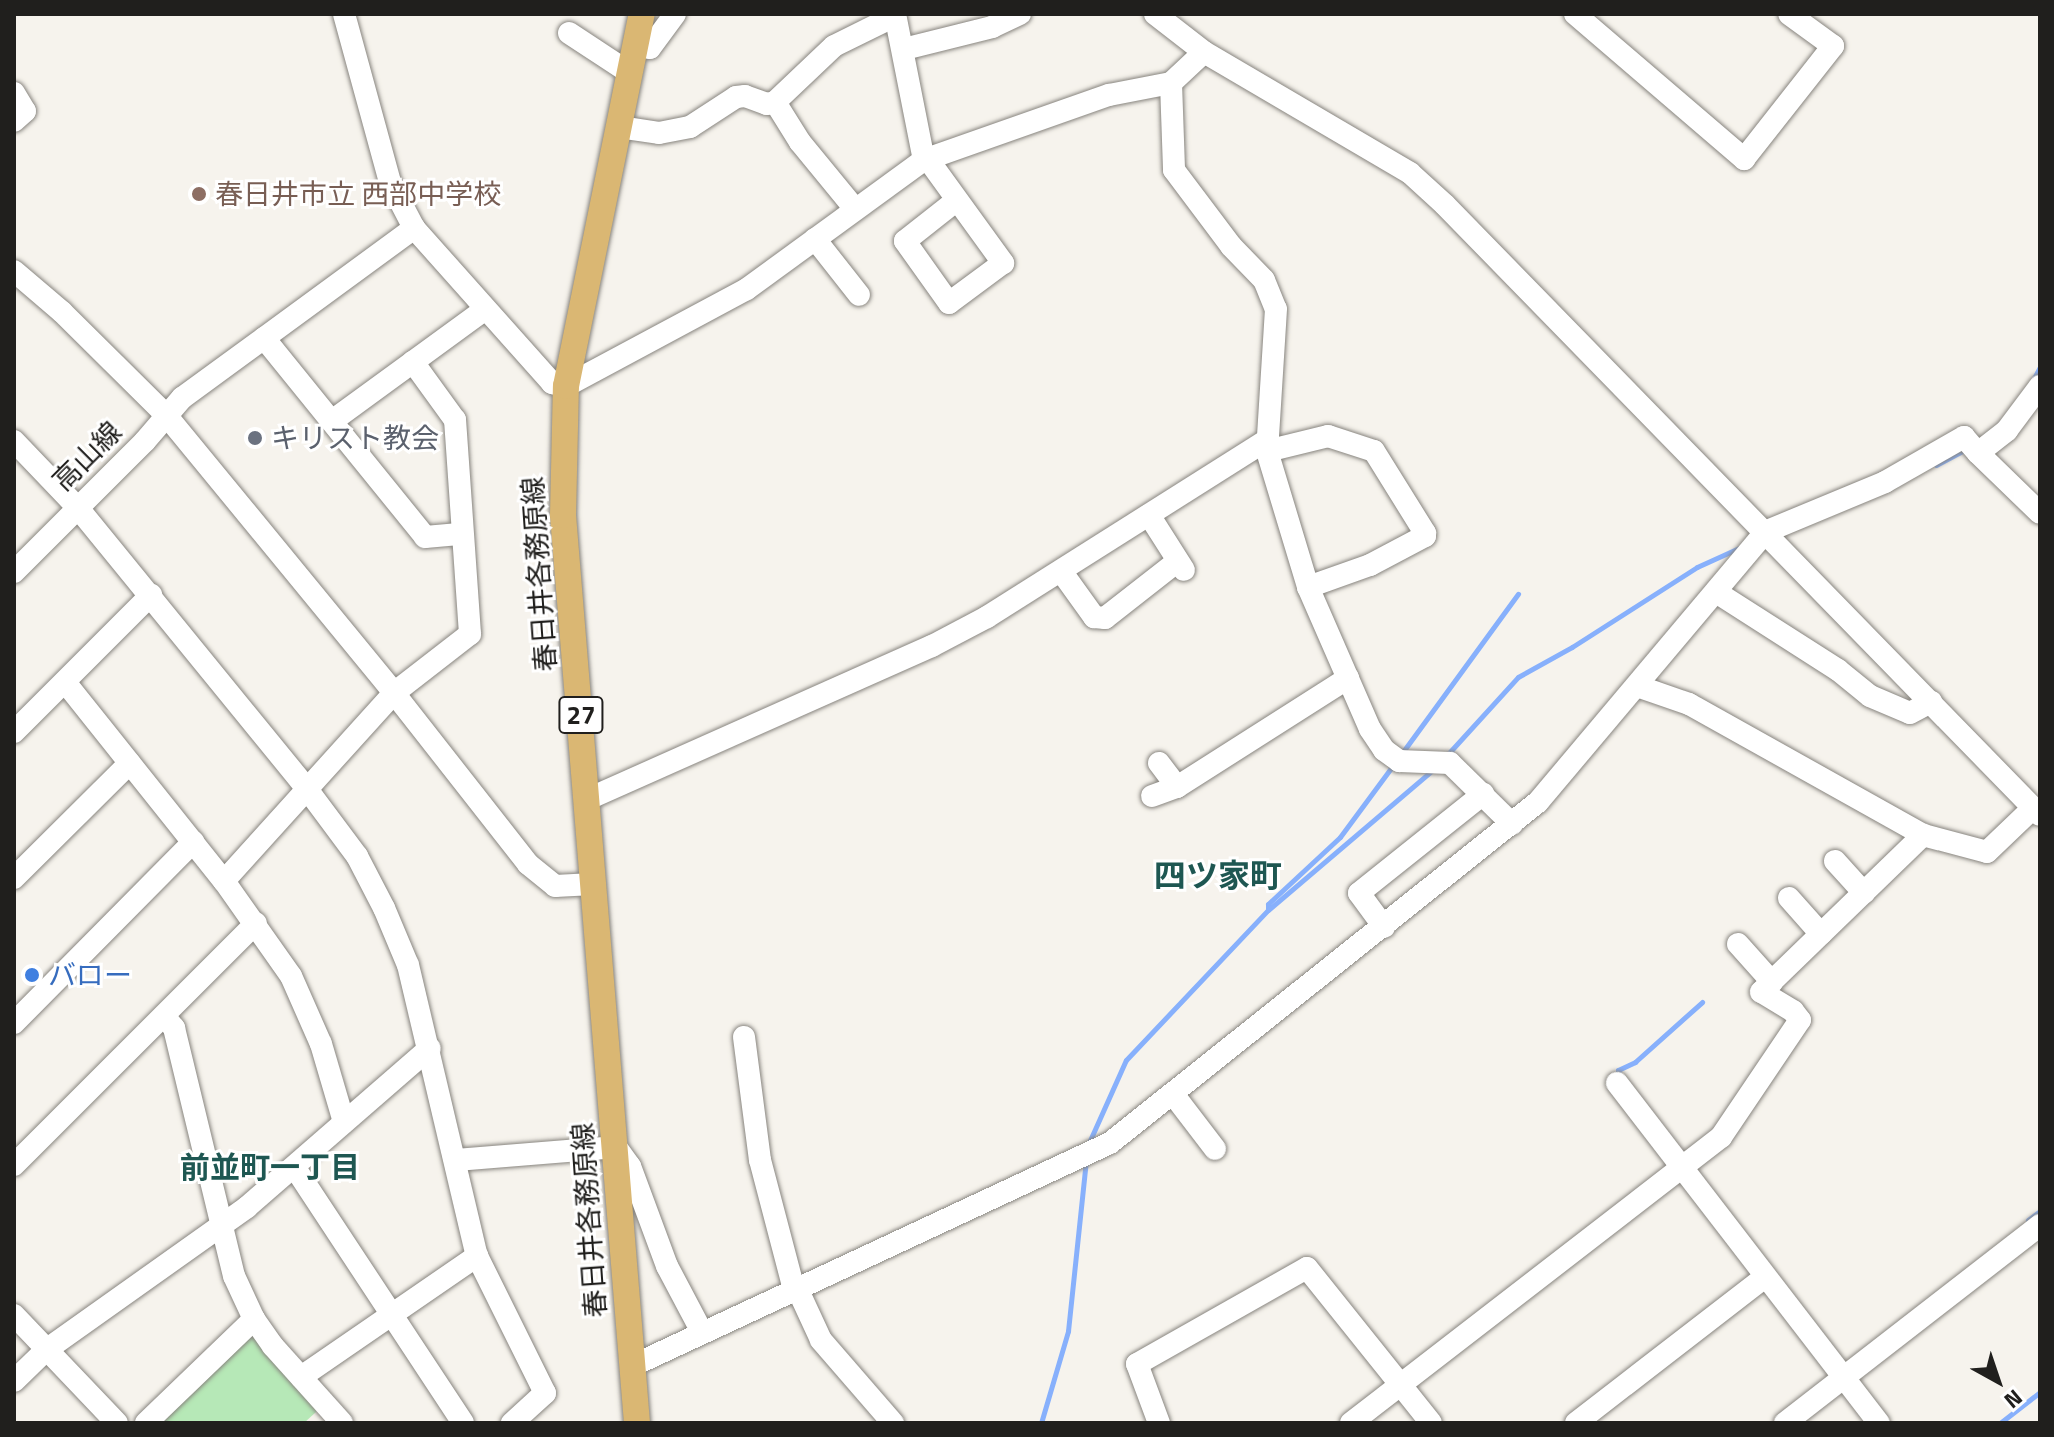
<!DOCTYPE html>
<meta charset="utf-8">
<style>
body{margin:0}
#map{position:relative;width:2054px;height:1437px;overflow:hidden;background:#f6f3ed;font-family:"Titillium Web","Noto Sans JP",sans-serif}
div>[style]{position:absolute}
.green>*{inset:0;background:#b6e8b7}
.stream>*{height:5px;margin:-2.5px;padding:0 2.5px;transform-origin:2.5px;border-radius:2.5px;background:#87b0fc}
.roads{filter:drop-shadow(0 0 2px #87847e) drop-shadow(0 0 2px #87847e)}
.minor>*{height:22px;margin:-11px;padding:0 11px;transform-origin:11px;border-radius:11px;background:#fff}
.major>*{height:26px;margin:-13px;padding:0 13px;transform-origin:13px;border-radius:13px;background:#dab773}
.dots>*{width:22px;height:22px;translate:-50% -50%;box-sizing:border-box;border:4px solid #fff;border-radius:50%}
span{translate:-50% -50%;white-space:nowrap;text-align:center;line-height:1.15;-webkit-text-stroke:6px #fff;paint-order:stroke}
.shield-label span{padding:2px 6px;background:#fff;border:2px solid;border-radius:6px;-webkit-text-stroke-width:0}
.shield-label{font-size:26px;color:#201f1d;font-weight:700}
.education-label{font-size:28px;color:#785e54}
.left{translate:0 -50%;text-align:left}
.worship-label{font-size:28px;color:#5b616d}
.street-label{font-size:28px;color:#201f1d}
.shop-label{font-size:28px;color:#366cbe}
.neighbourhood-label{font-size:30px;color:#1e5752;font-weight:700}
.quarter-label{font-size:32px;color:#1e5752;font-weight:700}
.frame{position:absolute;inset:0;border:16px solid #201f1d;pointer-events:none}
.north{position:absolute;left:1958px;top:1341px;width:80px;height:80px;-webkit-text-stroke:6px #fff;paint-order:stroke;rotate:140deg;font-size:22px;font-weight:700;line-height:32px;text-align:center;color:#201f1d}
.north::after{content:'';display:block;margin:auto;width:28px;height:36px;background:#201f1d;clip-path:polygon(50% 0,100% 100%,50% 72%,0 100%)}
</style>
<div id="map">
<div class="green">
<div style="clip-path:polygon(255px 1334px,316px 1404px,316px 1412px,304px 1423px,154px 1423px,248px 1335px)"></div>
</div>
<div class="stream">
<div style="left:2033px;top:380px;width:15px;rotate:-62deg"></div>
<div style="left:1936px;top:465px;width:34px;rotate:-28deg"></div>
<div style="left:1402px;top:753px;width:197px;rotate:-53.9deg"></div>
<div style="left:1447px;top:755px;width:105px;rotate:-47.7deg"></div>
<div style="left:1518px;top:677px;width:62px;rotate:-29.1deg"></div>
<div style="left:1572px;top:647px;width:148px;rotate:-32.6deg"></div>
<div style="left:1697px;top:567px;width:46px;rotate:-24.3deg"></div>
<div style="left:1268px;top:909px;width:5px;rotate:-90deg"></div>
<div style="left:1268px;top:904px;width:98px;rotate:-42.9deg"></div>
<div style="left:1340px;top:837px;width:91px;rotate:-53.5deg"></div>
<div style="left:1620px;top:1077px;width:7px;rotate:-106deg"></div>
<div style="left:1618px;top:1070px;width:19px;rotate:-25deg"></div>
<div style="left:1635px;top:1062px;width:90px;rotate:-41.8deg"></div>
<div style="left:1087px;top:1147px;width:95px;rotate:-65.9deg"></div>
<div style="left:1126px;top:1060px;width:207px;rotate:-46.6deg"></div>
<div style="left:1268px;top:910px;width:219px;rotate:-40.4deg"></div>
<div style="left:2028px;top:1220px;width:15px;rotate:-37deg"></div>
<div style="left:1041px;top:1423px;width:96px;rotate:-73.6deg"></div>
<div style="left:1068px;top:1331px;width:171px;rotate:-84deg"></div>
<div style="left:2000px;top:1423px;width:51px;rotate:-37.8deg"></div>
</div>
<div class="roads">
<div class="minor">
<div style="left:344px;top:14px;width:174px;rotate:74.7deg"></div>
<div style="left:390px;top:182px;width:52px;rotate:62.4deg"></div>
<div style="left:414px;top:228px;width:208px;rotate:48.3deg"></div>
<div style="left:552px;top:383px;width:14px;rotate:12deg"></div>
<div style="left:566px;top:386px;width:205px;rotate:-28.2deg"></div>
<div style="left:747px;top:289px;width:219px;rotate:-36.1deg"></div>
<div style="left:924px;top:160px;width:196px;rotate:-19.4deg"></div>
<div style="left:1109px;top:95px;width:63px;rotate:-11deg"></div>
<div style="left:1171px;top:83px;width:45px;rotate:-43.2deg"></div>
<div style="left:895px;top:14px;width:149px;rotate:78.8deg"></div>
<div style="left:1155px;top:14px;width:62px;rotate:37.8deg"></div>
<div style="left:1204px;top:52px;width:239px;rotate:30.4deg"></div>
<div style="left:1410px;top:173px;width:47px;rotate:42.4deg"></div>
<div style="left:1445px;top:205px;width:852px;rotate:45.71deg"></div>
<div style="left:1575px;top:14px;width:223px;rotate:40.6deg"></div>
<div style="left:1744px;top:159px;width:144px;rotate:-51.8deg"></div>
<div style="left:1833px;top:46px;width:54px;rotate:-144deg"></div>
<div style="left:569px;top:33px;width:73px;rotate:33.3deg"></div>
<div style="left:636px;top:45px;width:14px;rotate:12deg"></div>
<div style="left:650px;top:48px;width:42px;rotate:-53.7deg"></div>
<div style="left:904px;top:49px;width:91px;rotate:-14deg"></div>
<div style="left:992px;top:27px;width:31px;rotate:-25deg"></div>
<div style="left:1171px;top:83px;width:87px;rotate:88deg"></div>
<div style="left:1174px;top:170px;width:95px;rotate:53.1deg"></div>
<div style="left:1231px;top:246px;width:47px;rotate:45.9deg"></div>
<div style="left:1264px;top:280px;width:31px;rotate:68deg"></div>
<div style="left:1276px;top:309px;width:142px;rotate:93.6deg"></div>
<div style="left:1267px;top:451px;width:142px;rotate:73.2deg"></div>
<div style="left:1308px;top:587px;width:155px;rotate:66.4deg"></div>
<div style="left:1370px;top:729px;width:25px;rotate:56deg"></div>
<div style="left:1384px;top:750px;width:19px;rotate:36deg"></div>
<div style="left:1399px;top:761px;width:51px;rotate:2.2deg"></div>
<div style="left:1450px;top:763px;width:87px;rotate:44.5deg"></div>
<div style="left:14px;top:93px;width:21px;rotate:59deg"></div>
<div style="left:25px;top:111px;width:15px;rotate:138deg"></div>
<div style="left:775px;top:102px;width:81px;rotate:-43.5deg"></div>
<div style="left:834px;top:46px;width:68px;rotate:-26.2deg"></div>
<div style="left:619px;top:127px;width:40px;rotate:8.5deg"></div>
<div style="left:659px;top:133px;width:32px;rotate:-11deg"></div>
<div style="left:690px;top:127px;width:55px;rotate:-33.1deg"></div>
<div style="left:736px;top:97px;width:9px;rotate:-6deg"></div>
<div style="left:745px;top:96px;width:23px;rotate:20deg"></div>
<div style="left:767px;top:104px;width:8px;rotate:-14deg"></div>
<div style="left:775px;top:102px;width:47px;rotate:58deg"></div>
<div style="left:800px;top:142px;width:87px;rotate:50.6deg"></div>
<div style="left:927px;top:158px;width:130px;rotate:54.1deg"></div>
<div style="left:1003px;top:263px;width:67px;rotate:143.5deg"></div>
<div style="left:949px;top:303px;width:76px;rotate:-125.4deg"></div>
<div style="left:905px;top:241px;width:66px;rotate:-38.3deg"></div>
<div style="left:815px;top:239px;width:71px;rotate:51.8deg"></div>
<div style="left:14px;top:271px;width:63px;rotate:40.5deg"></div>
<div style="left:62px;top:312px;width:146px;rotate:44.7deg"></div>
<div style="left:166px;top:415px;width:360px;rotate:50.6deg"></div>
<div style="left:394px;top:693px;width:217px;rotate:51.9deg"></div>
<div style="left:528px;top:864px;width:35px;rotate:39deg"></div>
<div style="left:555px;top:886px;width:38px;rotate:-3deg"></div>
<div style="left:264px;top:338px;width:256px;rotate:51deg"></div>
<div style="left:425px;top:537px;width:37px;rotate:-5deg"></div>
<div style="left:332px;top:421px;width:188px;rotate:-36.1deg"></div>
<div style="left:14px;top:441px;width:93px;rotate:46.3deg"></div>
<div style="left:78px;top:508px;width:362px;rotate:50.8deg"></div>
<div style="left:307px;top:789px;width:84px;rotate:53.3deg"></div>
<div style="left:357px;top:856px;width:59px;rotate:62.6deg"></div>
<div style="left:384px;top:908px;width:62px;rotate:67.2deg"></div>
<div style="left:408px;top:965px;width:299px;rotate:76.7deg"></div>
<div style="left:477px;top:1256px;width:153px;rotate:63.6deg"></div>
<div style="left:545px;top:1393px;width:45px;rotate:137.7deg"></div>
<div style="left:1267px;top:451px;width:63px;rotate:-13.8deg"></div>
<div style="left:1328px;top:436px;width:48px;rotate:18.1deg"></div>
<div style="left:1374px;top:451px;width:97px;rotate:58.1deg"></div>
<div style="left:1425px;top:533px;width:3px;rotate:90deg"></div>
<div style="left:1425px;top:536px;width:62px;rotate:152.2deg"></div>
<div style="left:1370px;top:565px;width:66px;rotate:160.5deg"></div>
<div style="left:1978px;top:453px;width:86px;rotate:44.1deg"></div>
<div style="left:1149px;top:515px;width:65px;rotate:57.5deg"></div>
<div style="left:1061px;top:571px;width:57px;rotate:54.3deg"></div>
<div style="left:1094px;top:617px;width:11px;rotate:5deg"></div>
<div style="left:1105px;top:618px;width:83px;rotate:-38.1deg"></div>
<div style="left:14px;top:572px;width:185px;rotate:-45deg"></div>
<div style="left:145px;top:441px;width:57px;rotate:-49.3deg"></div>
<div style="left:182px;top:398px;width:288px;rotate:-36.2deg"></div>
<div style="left:1716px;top:592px;width:145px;rotate:32.6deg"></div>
<div style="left:1838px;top:670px;width:41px;rotate:39.1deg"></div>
<div style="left:1870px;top:696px;width:43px;rotate:23deg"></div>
<div style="left:1910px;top:713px;width:24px;rotate:-28deg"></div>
<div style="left:65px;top:682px;width:255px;rotate:51.4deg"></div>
<div style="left:224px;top:881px;width:116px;rotate:54.8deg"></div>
<div style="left:291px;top:976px;width:74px;rotate:66.2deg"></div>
<div style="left:321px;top:1044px;width:81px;rotate:73.6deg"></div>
<div style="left:1637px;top:686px;width:55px;rotate:19.1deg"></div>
<div style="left:1689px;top:704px;width:268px;rotate:29.2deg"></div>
<div style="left:1923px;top:835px;width:66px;rotate:14.9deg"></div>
<div style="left:1987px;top:852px;width:64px;rotate:-43.7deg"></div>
<div style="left:14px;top:732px;width:194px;rotate:-45deg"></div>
<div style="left:1159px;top:763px;width:30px;rotate:53deg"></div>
<div style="left:1152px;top:796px;width:27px;rotate:-20deg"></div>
<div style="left:1177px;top:787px;width:203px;rotate:-32.5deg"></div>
<div style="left:588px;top:799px;width:376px;rotate:-24deg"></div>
<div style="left:932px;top:646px;width:62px;rotate:-27.8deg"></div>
<div style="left:987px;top:617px;width:331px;rotate:-32.3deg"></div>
<div style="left:1835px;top:861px;width:43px;rotate:47.8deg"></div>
<div style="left:14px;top:878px;width:163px;rotate:-44.8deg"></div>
<div style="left:224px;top:881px;width:253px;rotate:-47.9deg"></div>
<div style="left:394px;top:693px;width:96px;rotate:-37.8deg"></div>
<div style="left:470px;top:634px;width:215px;rotate:-94deg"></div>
<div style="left:455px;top:420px;width:72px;rotate:-125.9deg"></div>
<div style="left:1789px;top:898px;width:48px;rotate:48.4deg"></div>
<div style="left:1384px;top:927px;width:42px;rotate:-126.3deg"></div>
<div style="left:1359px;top:893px;width:159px;rotate:-38.6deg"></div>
<div style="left:1738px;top:944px;width:51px;rotate:48.2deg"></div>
<div style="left:164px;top:1016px;width:16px;rotate:50deg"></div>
<div style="left:174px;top:1028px;width:255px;rotate:76.4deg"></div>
<div style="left:234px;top:1276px;width:47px;rotate:65.1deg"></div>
<div style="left:254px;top:1319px;width:33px;rotate:55deg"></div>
<div style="left:273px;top:1346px;width:103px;rotate:48.1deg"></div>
<div style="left:14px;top:1023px;width:255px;rotate:-45.3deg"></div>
<div style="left:744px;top:1037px;width:124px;rotate:82.6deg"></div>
<div style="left:760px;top:1160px;width:134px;rotate:75.3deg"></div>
<div style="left:1617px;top:1083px;width:429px;rotate:52.4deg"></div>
<div style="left:1173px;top:1094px;width:69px;rotate:52.6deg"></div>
<div style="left:456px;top:1160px;width:161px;rotate:-4.6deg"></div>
<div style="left:616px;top:1147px;width:24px;rotate:54deg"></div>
<div style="left:630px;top:1166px;width:107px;rotate:69.7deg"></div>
<div style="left:667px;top:1266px;width:75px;rotate:62.1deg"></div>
<div style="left:14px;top:1165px;width:342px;rotate:-45deg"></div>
<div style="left:295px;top:1168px;width:305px;rotate:56.6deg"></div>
<div style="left:797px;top:1288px;width:57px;rotate:65.2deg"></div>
<div style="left:821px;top:1340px;width:110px;rotate:49.1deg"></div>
<div style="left:14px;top:1315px;width:149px;rotate:46.4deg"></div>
<div style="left:632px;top:1366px;width:527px;rotate:-25.01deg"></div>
<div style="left:1110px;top:1143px;width:547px;rotate:-38.55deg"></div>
<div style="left:1538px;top:802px;width:353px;rotate:-49.9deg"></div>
<div style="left:1765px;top:532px;width:130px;rotate:-22.6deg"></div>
<div style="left:1885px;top:482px;width:91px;rotate:-29.7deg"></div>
<div style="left:1964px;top:437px;width:21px;rotate:49deg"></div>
<div style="left:1978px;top:453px;width:37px;rotate:-38deg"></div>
<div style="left:2007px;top:430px;width:55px;rotate:-53.1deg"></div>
<div style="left:301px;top:1377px;width:214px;rotate:-34.5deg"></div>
<div style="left:14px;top:1381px;width:45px;rotate:-44.1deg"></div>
<div style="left:46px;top:1350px;width:247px;rotate:-35.4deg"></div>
<div style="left:247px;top:1207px;width:242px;rotate:-41deg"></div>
<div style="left:146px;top:1423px;width:150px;rotate:-43.9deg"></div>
<div style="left:1159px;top:1423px;width:63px;rotate:-110.4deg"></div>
<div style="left:1137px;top:1364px;width:195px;rotate:-29.5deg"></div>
<div style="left:1307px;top:1268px;width:198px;rotate:51.3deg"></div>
<div style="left:1351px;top:1423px;width:468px;rotate:-37.7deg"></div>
<div style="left:1721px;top:1137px;width:141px;rotate:-56deg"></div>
<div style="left:1800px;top:1020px;width:11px;rotate:-128deg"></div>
<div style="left:1793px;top:1011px;width:37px;rotate:-149deg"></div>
<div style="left:1761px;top:992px;width:226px;rotate:-44.1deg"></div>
<div style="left:1576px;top:1423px;width:239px;rotate:-37.7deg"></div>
<div style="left:1785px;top:1423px;width:323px;rotate:-37.8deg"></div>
</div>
<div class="major">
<div style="left:637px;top:1423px;width:911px;rotate:-94.66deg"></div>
<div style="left:563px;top:515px;width:129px;rotate:-88.7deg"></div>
<div style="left:566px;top:386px;width:380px;rotate:-78.5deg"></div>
</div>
</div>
<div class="dots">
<div style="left:199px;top:194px;background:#8d6e63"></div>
<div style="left:255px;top:438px;background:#6b7280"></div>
<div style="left:32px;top:975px;background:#3f7fe0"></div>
</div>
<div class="shield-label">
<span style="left:581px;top:715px">27</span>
</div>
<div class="education-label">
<span class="left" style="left:215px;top:194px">春日井市立 西部中学校</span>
</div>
<div class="worship-label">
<span class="left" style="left:271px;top:438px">キリスト教会</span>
</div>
<div class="street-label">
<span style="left:87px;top:456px;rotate:-45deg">高山線</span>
<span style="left:539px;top:574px;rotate:-94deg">春日井各務原線</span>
<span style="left:589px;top:1220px;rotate:-94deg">春日井各務原線</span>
</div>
<div class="shop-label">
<span class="left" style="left:48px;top:975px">バロー</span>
</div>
<div class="neighbourhood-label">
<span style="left:270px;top:1167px">前並町一丁目</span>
</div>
<div class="quarter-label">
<span style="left:1218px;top:875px">四ツ家町</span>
</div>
<div class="frame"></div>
<div class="north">N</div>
</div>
